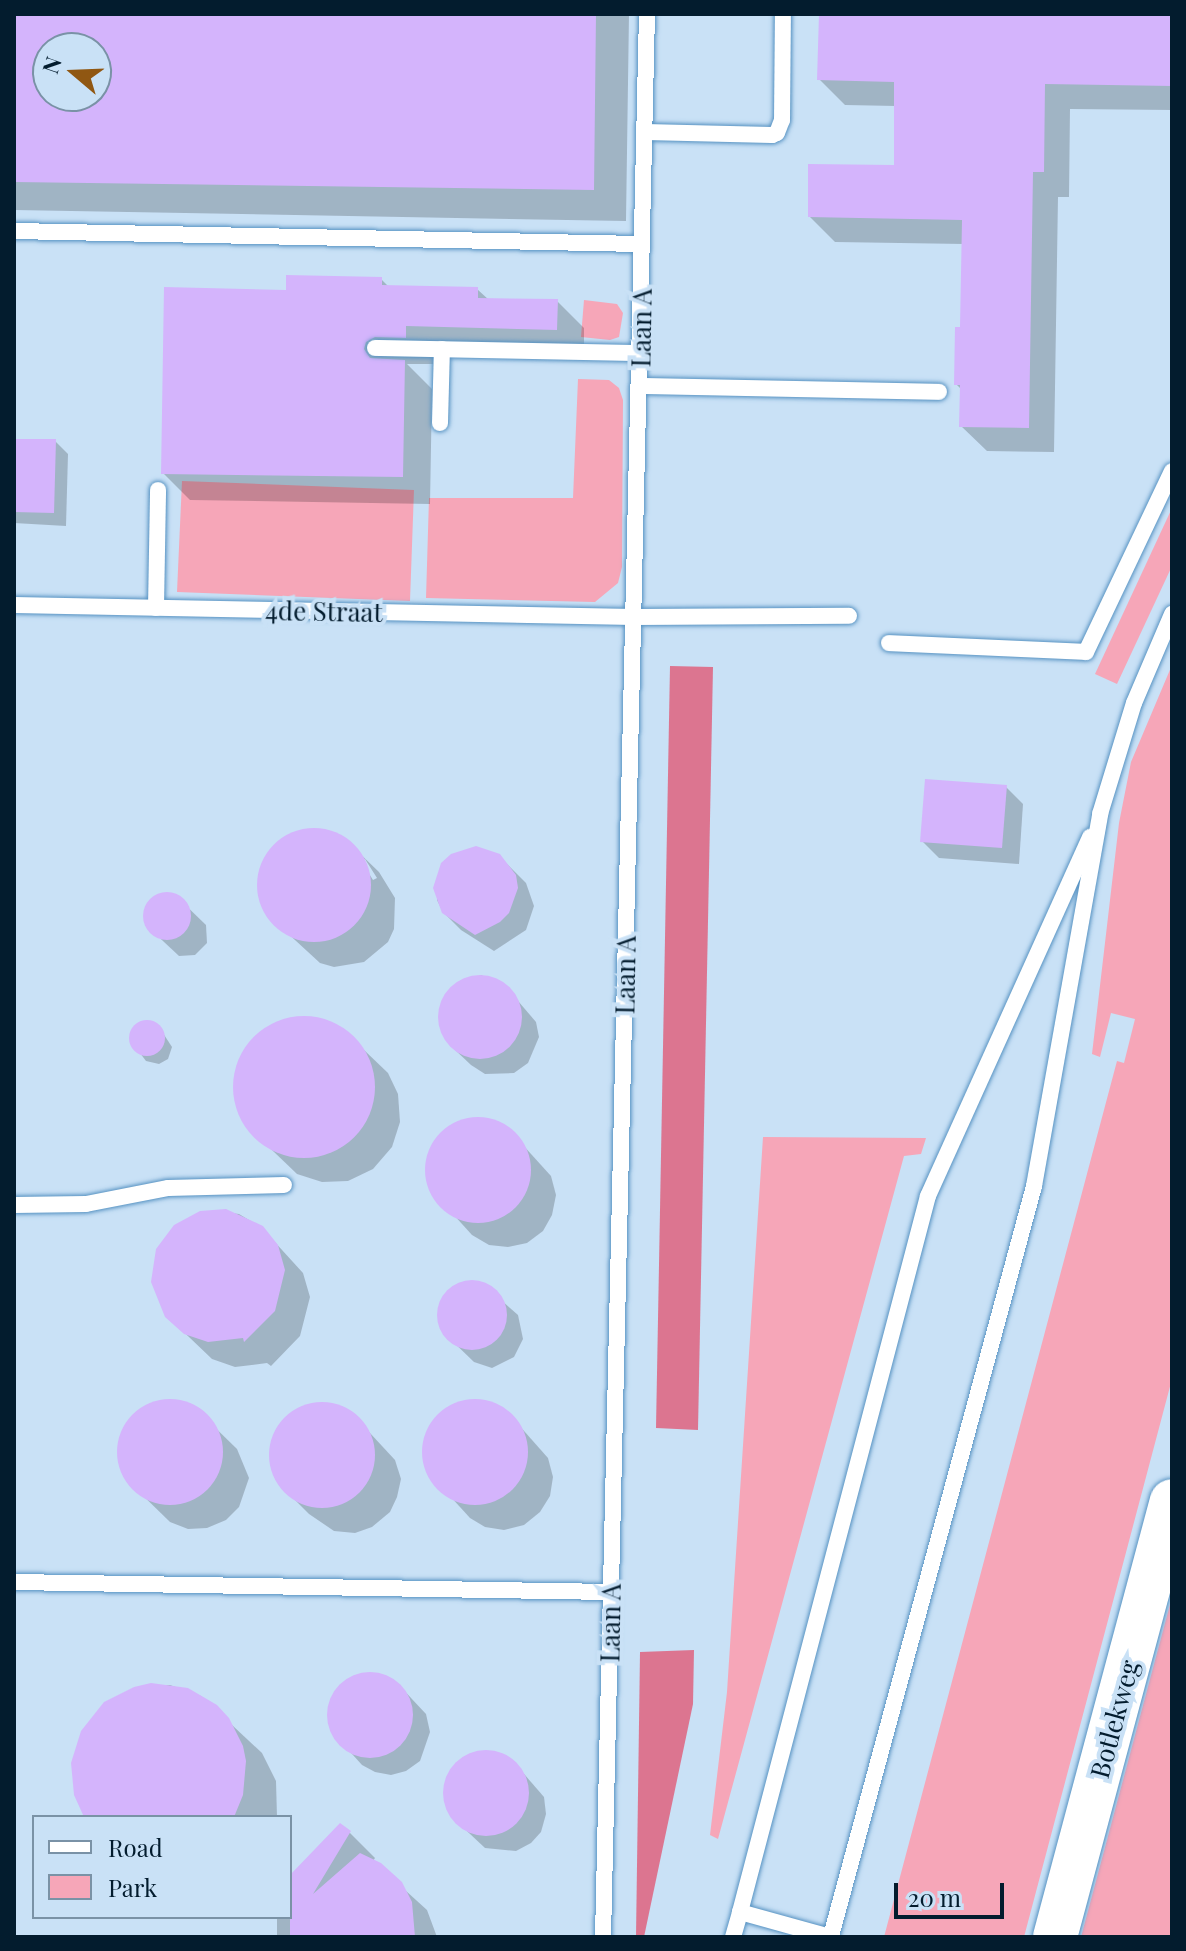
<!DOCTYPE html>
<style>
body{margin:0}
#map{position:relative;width:1186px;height:1951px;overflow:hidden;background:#c9e1f6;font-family:"Playfair Display",serif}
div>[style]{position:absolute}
.green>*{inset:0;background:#f6a6b8}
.forest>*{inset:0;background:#dc7590}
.shadow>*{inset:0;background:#0003}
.building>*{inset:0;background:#d4b4fc}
.round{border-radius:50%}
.roads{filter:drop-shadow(0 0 2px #5692c2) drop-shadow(0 0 2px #5692c2)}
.lane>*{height:16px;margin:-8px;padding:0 8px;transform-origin:8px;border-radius:8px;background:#fff}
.secondary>*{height:44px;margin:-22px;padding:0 22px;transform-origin:22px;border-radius:22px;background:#fff}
span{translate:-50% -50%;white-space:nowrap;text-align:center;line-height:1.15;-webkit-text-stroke:8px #c9e1f6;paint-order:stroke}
.street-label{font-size:26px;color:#031c2e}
.frame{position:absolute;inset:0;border:16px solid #031c2e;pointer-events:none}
.legend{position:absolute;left:32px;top:1815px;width:260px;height:104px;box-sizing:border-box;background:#c9e1f6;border:2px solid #7a92a6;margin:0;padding:10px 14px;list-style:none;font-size:24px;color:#031c2e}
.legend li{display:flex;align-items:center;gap:16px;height:40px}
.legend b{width:40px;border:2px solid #7a92a6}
.north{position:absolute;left:32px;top:32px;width:80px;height:80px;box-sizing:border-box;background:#c9e1f6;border:2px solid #7a92a6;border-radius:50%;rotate:289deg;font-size:22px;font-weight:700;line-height:32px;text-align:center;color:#031c2e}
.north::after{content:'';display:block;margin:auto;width:28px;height:36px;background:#905712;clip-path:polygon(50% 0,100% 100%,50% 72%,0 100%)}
.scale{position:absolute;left:894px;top:1883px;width:110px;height:36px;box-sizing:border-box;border:4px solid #031c2e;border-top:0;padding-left:10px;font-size:24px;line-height:28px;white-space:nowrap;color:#031c2e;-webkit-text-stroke:6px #c9e1f6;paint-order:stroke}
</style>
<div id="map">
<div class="green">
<div style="clip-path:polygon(584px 300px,617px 304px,623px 313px,619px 337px,610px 340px,581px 337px)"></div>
<div style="clip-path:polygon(578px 379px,609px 380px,619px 388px,623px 400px,622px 567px,618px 583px,595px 602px,426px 598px,429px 498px,573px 498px)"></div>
<div style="clip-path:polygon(182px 481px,414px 490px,410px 601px,177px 592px)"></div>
<div style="clip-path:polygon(1172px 508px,1172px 566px,1117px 684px,1095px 674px)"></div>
<div style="clip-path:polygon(1172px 665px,1172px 1379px,1024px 1937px,884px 1937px,1117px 1061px,1124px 1063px,1135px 1019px,1111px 1013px,1100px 1057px,1092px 1054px,1119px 823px,1131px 762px)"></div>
<div style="clip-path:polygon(763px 1137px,926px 1138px,921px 1154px,904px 1156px,718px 1839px,710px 1835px,727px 1692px)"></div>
<div style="clip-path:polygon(1172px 1597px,1172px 1937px,1081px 1937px)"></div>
</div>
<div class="forest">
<div style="clip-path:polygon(670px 666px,713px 667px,698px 1430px,656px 1428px)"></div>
<div style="clip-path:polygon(694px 1650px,693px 1704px,644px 1937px,636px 1937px,640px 1652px)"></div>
</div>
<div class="shadow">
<div style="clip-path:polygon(evenodd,14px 14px,629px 14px,626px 221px,14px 210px,14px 14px,48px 48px,96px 48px,96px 96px,48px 96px,48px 48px)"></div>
<div style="clip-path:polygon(821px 14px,1172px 14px,1172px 110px,1070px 109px,1069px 197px,1058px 197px,1054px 452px,987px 451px,961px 426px,962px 390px,956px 384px,962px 329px,964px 244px,835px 242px,810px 217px,896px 167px,896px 106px,845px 105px,819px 79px)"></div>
<div style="clip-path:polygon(381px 279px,390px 288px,477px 289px,489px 300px,557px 301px,584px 328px,584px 356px,433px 353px,433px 364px,407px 364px,432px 389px,430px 504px,190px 500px,163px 473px,288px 292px)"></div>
<div style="clip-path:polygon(14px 441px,55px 441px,68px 454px,66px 526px,14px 523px)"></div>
<div style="clip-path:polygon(1006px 787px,1023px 804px,1019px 864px,939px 858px,922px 841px)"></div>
<div style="clip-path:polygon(evenodd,316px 830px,332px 833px,352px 846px,379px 872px,395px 898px,394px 929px,388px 942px,364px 962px,334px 967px,320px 963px,270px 917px,259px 888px,261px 873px,275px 847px,287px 838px,316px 830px,360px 859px,365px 859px,377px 878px,373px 880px,360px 859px)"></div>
<div style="clip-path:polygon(499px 856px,526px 883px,534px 906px,526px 930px,494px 951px,461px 930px,443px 912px,437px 900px,437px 876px)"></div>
<div style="clip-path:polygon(175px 895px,206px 925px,207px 943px,195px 955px,179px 956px,147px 926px,146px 908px,157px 896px)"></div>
<div style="clip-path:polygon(481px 975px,507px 988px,536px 1022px,539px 1037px,528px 1063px,514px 1073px,485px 1074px,471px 1065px,452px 1047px,440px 1020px,442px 1004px,451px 990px)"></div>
<div style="clip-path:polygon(312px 1018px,340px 1027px,388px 1073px,398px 1094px,400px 1122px,392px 1147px,373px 1169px,348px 1181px,322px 1182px,297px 1174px,250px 1129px,238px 1109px,235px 1078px,244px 1053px,261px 1033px,285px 1020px)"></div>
<div style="clip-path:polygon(145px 1022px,159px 1027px,172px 1047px,168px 1059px,159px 1064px,146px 1061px,131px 1041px,134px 1028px)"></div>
<div style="clip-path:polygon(473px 1120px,494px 1122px,512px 1133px,551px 1176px,556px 1195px,552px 1215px,543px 1231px,527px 1243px,508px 1247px,489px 1245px,472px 1235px,433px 1192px,428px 1174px,430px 1154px,439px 1138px,454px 1125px)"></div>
<div style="clip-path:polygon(213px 1211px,239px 1214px,262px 1228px,303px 1273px,310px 1297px,300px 1336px,271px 1366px,267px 1363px,235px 1367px,212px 1359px,167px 1316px)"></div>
<div style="clip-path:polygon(471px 1282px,483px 1284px,518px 1315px,523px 1339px,514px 1357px,492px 1368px,474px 1362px,445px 1334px,439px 1310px,443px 1299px,454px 1288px)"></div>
<div style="clip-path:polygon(473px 1400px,491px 1404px,509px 1414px,548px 1458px,553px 1477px,550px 1496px,540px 1512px,524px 1525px,504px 1530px,485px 1527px,470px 1518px,429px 1473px,423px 1452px,427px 1435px,439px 1417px,455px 1406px)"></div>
<div style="clip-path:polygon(174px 1402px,195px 1408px,237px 1449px,249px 1478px,239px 1507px,226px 1520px,207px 1528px,188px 1529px,170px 1522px,130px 1483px,120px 1463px,120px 1443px,127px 1425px,154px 1404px)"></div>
<div style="clip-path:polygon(318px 1405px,338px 1407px,357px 1419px,395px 1460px,401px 1479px,397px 1497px,390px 1512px,372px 1527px,355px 1533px,334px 1531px,309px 1514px,283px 1488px,270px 1452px,282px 1424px,298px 1411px)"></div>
<div style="clip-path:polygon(367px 1673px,383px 1675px,397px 1683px,426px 1714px,430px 1732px,420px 1761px,406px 1771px,391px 1775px,375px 1772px,362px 1765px,333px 1733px,329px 1718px,331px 1700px,340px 1686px,352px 1677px)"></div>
<div style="clip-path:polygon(170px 1685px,201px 1696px,262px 1753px,276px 1781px,277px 1817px,88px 1817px,134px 1688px)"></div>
<div style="clip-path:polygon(492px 1752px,507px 1757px,518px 1767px,544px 1797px,546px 1814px,541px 1832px,531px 1843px,516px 1851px,485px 1848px,454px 1819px,446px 1804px,445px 1786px,451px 1769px,475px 1753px)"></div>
<div style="clip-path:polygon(349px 1832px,375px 1858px,373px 1861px,427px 1910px,437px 1937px,277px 1937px,277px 1917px,290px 1917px,290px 1883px)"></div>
</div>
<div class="building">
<div style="clip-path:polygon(evenodd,14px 14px,596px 14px,594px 190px,14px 182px,14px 14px,48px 48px,96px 48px,96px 96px,48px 96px,48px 48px)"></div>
<div style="clip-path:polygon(819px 14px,1172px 14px,1172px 86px,1045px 84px,1044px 172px,1033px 172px,1029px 428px,959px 427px,960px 385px,954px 385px,955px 327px,960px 327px,962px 220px,808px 217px,808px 164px,894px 165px,894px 82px,817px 80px)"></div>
<div style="clip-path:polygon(286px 275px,382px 277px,382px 285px,478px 287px,478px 298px,558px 299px,557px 330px,406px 326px,406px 338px,375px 337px,366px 342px,364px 349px,370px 358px,405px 360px,403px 477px,161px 474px,164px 287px,286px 290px)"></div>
<div style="clip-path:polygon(14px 439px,56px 439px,54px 513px,14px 512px)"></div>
<div style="clip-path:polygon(925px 779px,1007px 785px,1002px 848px,920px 842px)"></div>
<div class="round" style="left:257px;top:828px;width:114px;height:114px"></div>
<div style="clip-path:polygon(476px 846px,500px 854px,516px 875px,518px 888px,509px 913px,500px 922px,475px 935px,442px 913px,433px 888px,441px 863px,451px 854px)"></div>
<div class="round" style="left:143px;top:892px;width:48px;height:48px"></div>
<div class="round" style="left:438px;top:975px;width:84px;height:84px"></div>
<div class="round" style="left:233px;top:1016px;width:142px;height:142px"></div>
<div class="round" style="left:129px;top:1020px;width:36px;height:36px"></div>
<div class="round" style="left:425px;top:1117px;width:106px;height:106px"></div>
<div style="clip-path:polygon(226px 1209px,263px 1226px,278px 1245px,285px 1270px,275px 1311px,244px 1342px,243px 1338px,208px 1342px,184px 1334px,165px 1317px,151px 1282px,156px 1249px,174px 1225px,200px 1211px)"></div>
<div class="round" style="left:437px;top:1280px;width:70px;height:70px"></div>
<div class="round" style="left:117px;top:1399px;width:106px;height:106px"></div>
<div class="round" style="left:422px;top:1399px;width:106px;height:106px"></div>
<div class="round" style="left:269px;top:1402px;width:106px;height:106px"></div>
<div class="round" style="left:327px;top:1672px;width:86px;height:86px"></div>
<div style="clip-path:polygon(151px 1683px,188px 1688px,217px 1705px,229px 1718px,243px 1746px,246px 1761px,243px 1795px,234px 1817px,84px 1817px,74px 1795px,71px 1763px,81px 1731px,104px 1702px,134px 1687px)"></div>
<div class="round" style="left:443px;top:1750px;width:86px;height:86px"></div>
<div style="clip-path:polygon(340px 1823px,351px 1831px,313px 1894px,360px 1853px,381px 1863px,402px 1882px,412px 1902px,415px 1937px,290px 1937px,290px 1875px)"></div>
</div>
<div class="roads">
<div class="lane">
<div style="left:645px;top:132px;width:127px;rotate:1.4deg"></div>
<div style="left:772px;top:135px;width:5px;rotate:-22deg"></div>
<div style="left:777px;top:133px;width:14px;rotate:-69deg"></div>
<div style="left:782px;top:120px;width:106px;rotate:-89.5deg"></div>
<div style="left:14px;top:231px;width:628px;rotate:1.19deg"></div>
<div style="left:375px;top:348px;width:264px;rotate:1.1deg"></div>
<div style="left:640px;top:386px;width:299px;rotate:1.1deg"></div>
<div style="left:440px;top:423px;width:74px;rotate:-88.5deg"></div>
<div style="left:14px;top:605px;width:620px;rotate:1.11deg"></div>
<div style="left:634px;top:617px;width:215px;rotate:-0.3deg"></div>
<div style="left:156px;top:608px;width:118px;rotate:-89deg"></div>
<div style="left:889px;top:643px;width:197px;rotate:2.6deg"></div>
<div style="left:1086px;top:652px;width:200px;rotate:-64.6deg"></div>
<div style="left:14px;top:1205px;width:72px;rotate:-0.8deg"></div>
<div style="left:86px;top:1204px;width:84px;rotate:-11deg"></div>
<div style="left:168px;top:1188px;width:116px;rotate:-1.5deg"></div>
<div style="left:14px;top:1582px;width:597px;rotate:0.96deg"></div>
<div style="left:740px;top:1912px;width:740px;rotate:-75.29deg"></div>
<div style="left:928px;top:1196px;width:394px;rotate:-65.7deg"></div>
<div style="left:831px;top:1936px;width:777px;rotate:-74.85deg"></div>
<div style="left:1034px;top:1186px;width:378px;rotate:-79.9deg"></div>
<div style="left:1100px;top:814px;width:116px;rotate:-73deg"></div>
<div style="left:1134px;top:703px;width:97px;rotate:-66.9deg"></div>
<div style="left:603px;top:1937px;width:1924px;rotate:-88.69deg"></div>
<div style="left:733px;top:1937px;width:26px;rotate:-74deg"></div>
<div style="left:740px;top:1912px;width:93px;rotate:15.5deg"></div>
</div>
<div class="secondary">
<div style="left:1055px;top:1937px;width:451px;rotate:-75deg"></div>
</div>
</div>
<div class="street-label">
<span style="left:641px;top:328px;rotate:-89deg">Laan A</span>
<span style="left:324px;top:611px;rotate:1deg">4de Straat</span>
<span style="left:625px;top:975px;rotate:-89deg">Laan A</span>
<span style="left:610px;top:1623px;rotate:-89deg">Laan A</span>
<span style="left:1114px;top:1719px;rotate:-75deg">Botlekweg</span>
</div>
<div class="frame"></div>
<ul class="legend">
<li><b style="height:10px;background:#fff"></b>Road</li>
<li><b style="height:22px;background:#f6a6b8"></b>Park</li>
</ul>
<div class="north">N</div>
<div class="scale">20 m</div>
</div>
